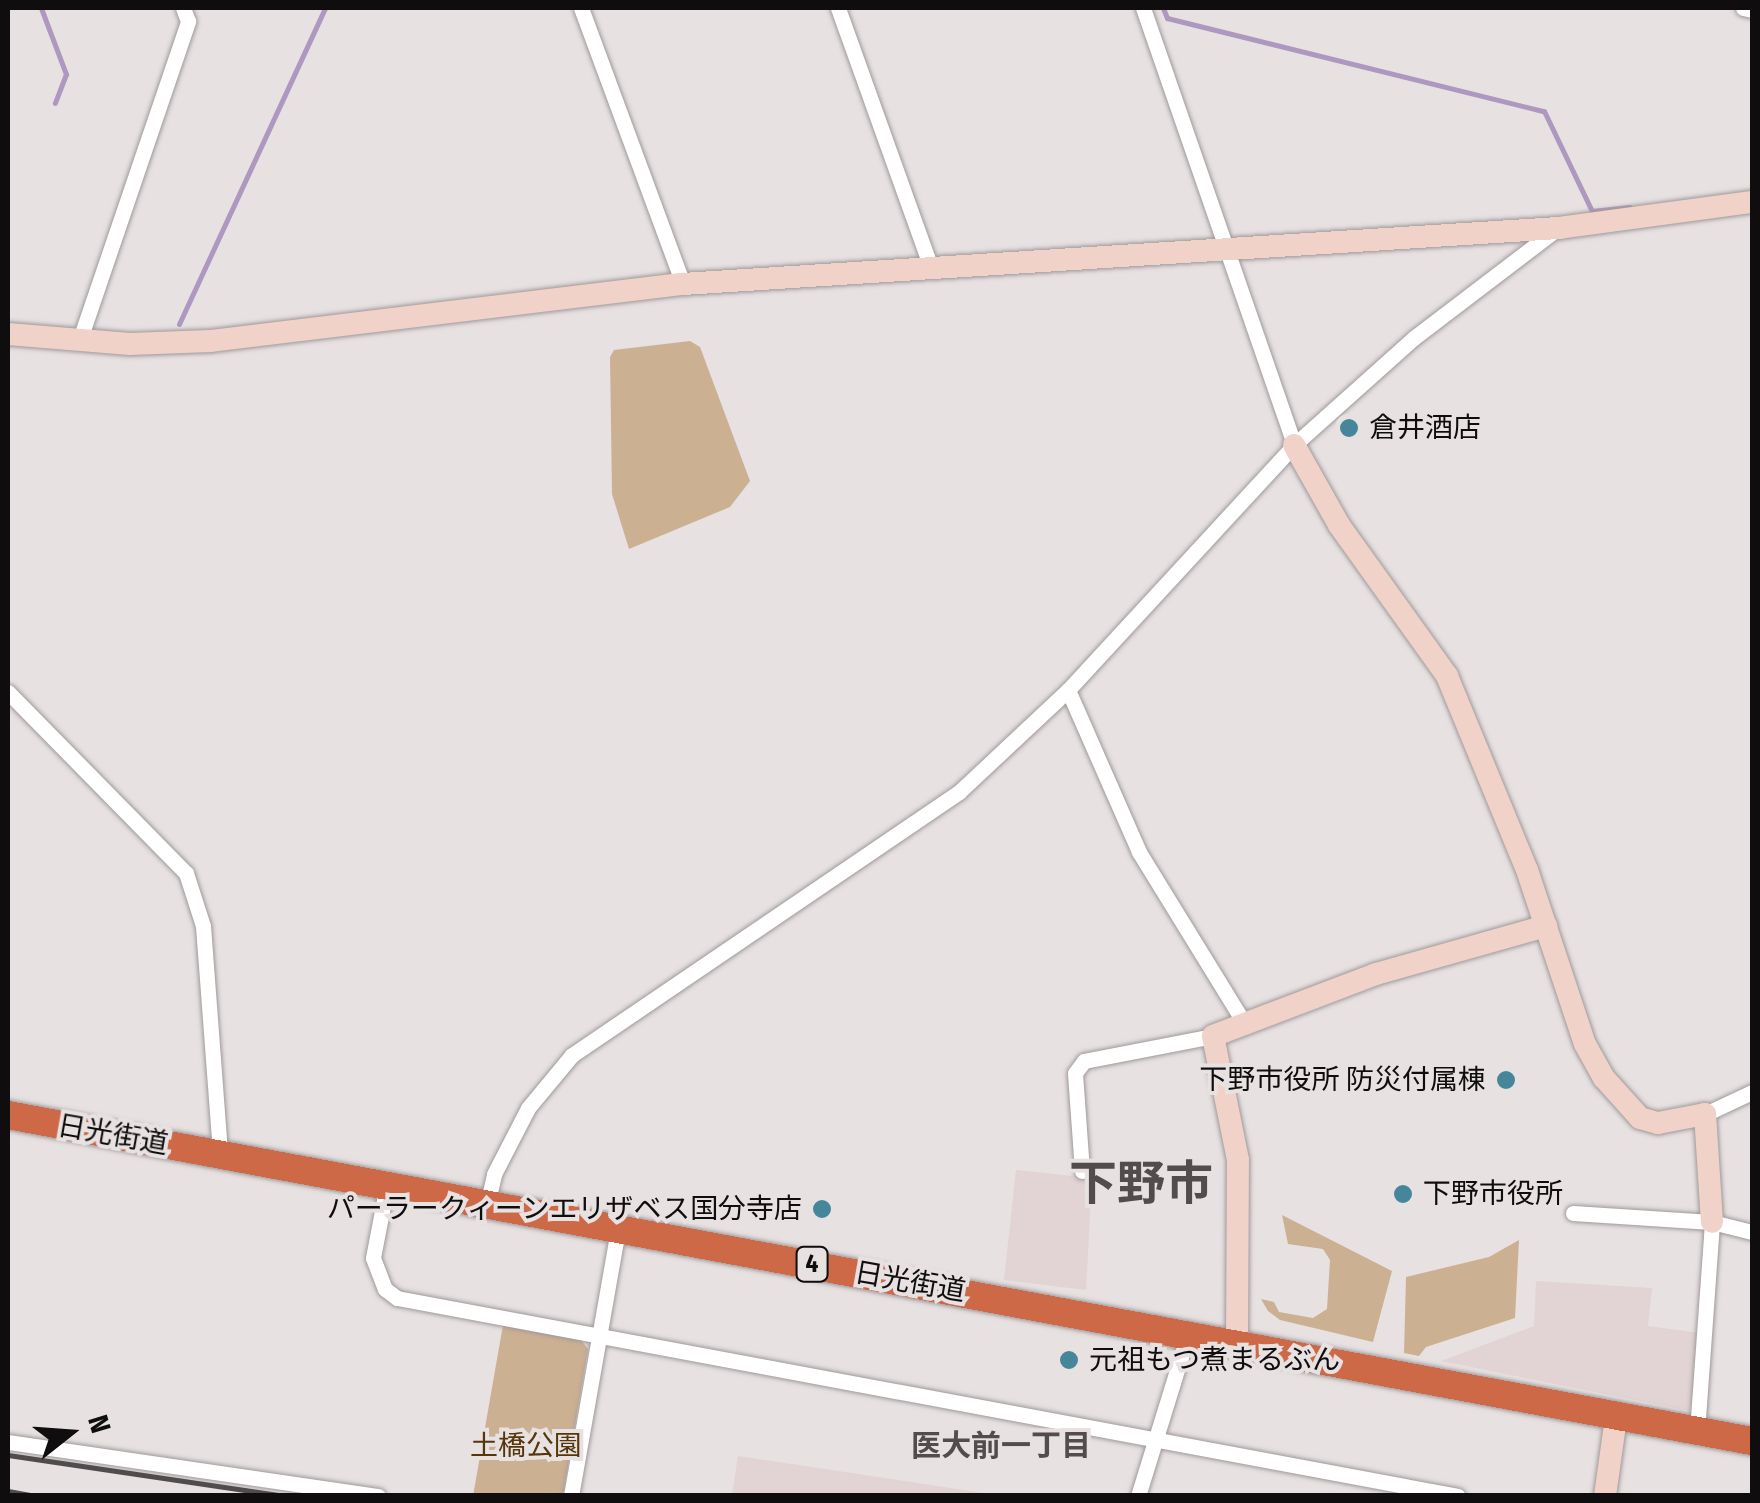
<!DOCTYPE html>
<meta charset="utf-8">
<style>
body{margin:0}
#map{position:relative;width:1760px;height:1503px;overflow:hidden;background:#e7e1e2;font-family:"Fira Sans Condensed","Noto Sans JP",sans-serif}
div>[style]{position:absolute}
.built>*{inset:0;background:#e2d3d4}
.green>*{inset:0;background:#ccb092}
.stream>*{height:5px;margin:-2.5px;padding:0 2.5px;transform-origin:2.5px;border-radius:2.5px;background:#ae98bf}
.roads{filter:drop-shadow(0 0 2px #9f999a) drop-shadow(0 0 2px #9f999a)}
.street>*{height:15px;margin:-7.5px;padding:0 7.5px;transform-origin:7.5px;border-radius:7.5px;background:#fff}
.secondary>*{height:22px;margin:-11px;padding:0 11px;transform-origin:11px;border-radius:11px;background:#f0d2c8}
.highway>*{height:28px;margin:-14px;padding:0 14px;transform-origin:14px;border-radius:14px;background:#cd6947}
.rail>*{height:5px;margin:-2.5px;padding:0 2.5px;transform-origin:2.5px;border-radius:2.5px;background:#504c4d}
.dots>*{width:28px;height:28px;translate:-50% -50%;box-sizing:border-box;border:5px solid #e7e1e2;border-radius:50%}
span{translate:-50% -50%;white-space:nowrap;text-align:center;line-height:1.15;-webkit-text-stroke:8px #e7e1e2;paint-order:stroke}
.shield-label span{padding:2px 8px;background:#e7e1e2;border:2px solid;border-radius:8px;-webkit-text-stroke-width:0}
.shield-label{font-size:25px;color:#0f0d0d;font-weight:700}
.poi-label{font-size:28px;color:#0f0d0d}
.left{translate:0 -50%;text-align:left}
.right{translate:-100% -50%;text-align:right}
.street-label{font-size:28px;color:#0f0d0d}
.park-label{font-size:28px;color:#553509}
.neighbourhood-label{font-size:30px;color:#524c4d;font-weight:700}
.town-label{font-size:48px;color:#524c4d;font-weight:700}
.frame{position:absolute;inset:0;border:10px solid #0f0d0d;pointer-events:none}
.north{position:absolute;left:20px;top:1383px;width:100px;height:100px;-webkit-text-stroke:8px #e7e1e2;paint-order:stroke;rotate:73deg;font-size:28px;font-weight:700;line-height:40px;text-align:center;color:#0f0d0d}
.north::after{content:'';display:block;margin:auto;width:35px;height:45px;background:#0f0d0d;clip-path:polygon(50% 0,100% 100%,50% 72%,0 100%)}
</style>
<div id="map">
<div class="built">
<div style="clip-path:polygon(1016px 1170px,1092px 1178px,1086px 1290px,1004px 1280px)"></div>
<div style="clip-path:polygon(1536px 1281px,1652px 1288px,1648px 1326px,1700px 1333px,1690px 1411px,1441px 1361px,1534px 1326px)"></div>
<div style="clip-path:polygon(738px 1456px,997px 1495px,732px 1495px)"></div>
</div>
<div class="green">
<div style="clip-path:polygon(690px 341px,700px 347px,750px 481px,730px 507px,629px 549px,612px 494px,610px 357px,614px 350px)"></div>
<div style="clip-path:polygon(1282px 1215px,1392px 1271px,1373px 1342px,1280px 1320px,1268px 1311px,1261px 1299px,1274px 1302px,1279px 1312px,1313px 1318px,1327px 1309px,1330px 1260px,1323px 1249px,1288px 1244px)"></div>
<div style="clip-path:polygon(1519px 1240px,1515px 1318px,1426px 1347px,1419px 1356px,1404px 1353px,1406px 1277px,1489px 1257px)"></div>
<div style="clip-path:polygon(503px 1325px,581px 1340px,588px 1349px,563px 1495px,473px 1496px)"></div>
</div>
<div class="stream">
<div style="left:41px;top:8px;width:71px;rotate:69.3deg"></div>
<div style="left:66px;top:74px;width:31px;rotate:111deg"></div>
<div style="left:1163px;top:8px;width:11px;rotate:68deg"></div>
<div style="left:1167px;top:18px;width:388px;rotate:13.9deg"></div>
<div style="left:1544px;top:111px;width:111px;rotate:64.4deg"></div>
<div style="left:1592px;top:211px;width:38px;rotate:-6deg"></div>
<div style="left:179px;top:324px;width:348px;rotate:-65.2deg"></div>
</div>
<div class="roads">
<div class="street">
<div style="left:581px;top:8px;width:294px;rotate:69.7deg"></div>
<div style="left:838px;top:8px;width:278px;rotate:70.3deg"></div>
<div style="left:1143px;top:8px;width:462px;rotate:70.9deg"></div>
<div style="left:1743px;top:8px;width:9px;rotate:13deg"></div>
<div style="left:80px;top:339px;width:336px;rotate:-71.2deg"></div>
<div style="left:188px;top:21px;width:14px;rotate:-111deg"></div>
<div style="left:1068px;top:690px;width:177px;rotate:66.3deg"></div>
<div style="left:1139px;top:852px;width:202px;rotate:58.4deg"></div>
<div style="left:8px;top:692px;width:254px;rotate:45.5deg"></div>
<div style="left:186px;top:873px;width:56px;rotate:72.2deg"></div>
<div style="left:203px;top:926px;width:229px;rotate:85.7deg"></div>
<div style="left:1705px;top:1114px;width:52px;rotate:-25.1deg"></div>
<div style="left:1082px;top:1171px;width:98px;rotate:-94.1deg"></div>
<div style="left:1075px;top:1073px;width:15px;rotate:-53deg"></div>
<div style="left:1084px;top:1061px;width:131px;rotate:-11deg"></div>
<div style="left:387px;top:1185px;width:74px;rotate:100.9deg"></div>
<div style="left:373px;top:1258px;width:33px;rotate:69deg"></div>
<div style="left:385px;top:1289px;width:15px;rotate:37deg"></div>
<div style="left:397px;top:1298px;width:1079px;rotate:10.57deg"></div>
<div style="left:487px;top:1205px;width:32px;rotate:-77deg"></div>
<div style="left:494px;top:1174px;width:74px;rotate:-62.7deg"></div>
<div style="left:528px;top:1108px;width:69px;rotate:-50.3deg"></div>
<div style="left:572px;top:1055px;width:468px;rotate:-34.2deg"></div>
<div style="left:959px;top:792px;width:149px;rotate:-43.1deg"></div>
<div style="left:1068px;top:690px;width:333px;rotate:-47.3deg"></div>
<div style="left:1294px;top:445px;width:162px;rotate:-41.8deg"></div>
<div style="left:1415px;top:337px;width:178px;rotate:-37.3deg"></div>
<div style="left:1573px;top:1213px;width:139px;rotate:3.7deg"></div>
<div style="left:1712px;top:1222px;width:41px;rotate:14deg"></div>
<div style="left:1697px;top:1432px;width:211px;rotate:-85.9deg"></div>
<div style="left:8px;top:1442px;width:374px;rotate:8.3deg"></div>
<div style="left:571px;top:1496px;width:271px;rotate:-80deg"></div>
<div style="left:1138px;top:1496px;width:170px;rotate:-72.8deg"></div>
</div>
<div class="secondary">
<div style="left:8px;top:334px;width:122px;rotate:4.7deg"></div>
<div style="left:130px;top:344px;width:80px;rotate:-2.1deg"></div>
<div style="left:210px;top:341px;width:476px;rotate:-6.9deg"></div>
<div style="left:683px;top:284px;width:878px;rotate:-3.66deg"></div>
<div style="left:1559px;top:228px;width:195px;rotate:-7.7deg"></div>
<div style="left:1294px;top:445px;width:92px;rotate:60.6deg"></div>
<div style="left:1339px;top:525px;width:186px;rotate:54.4deg"></div>
<div style="left:1447px;top:676px;width:210px;rotate:67.6deg"></div>
<div style="left:1527px;top:870px;width:183px;rotate:71.6deg"></div>
<div style="left:1585px;top:1044px;width:39px;rotate:61deg"></div>
<div style="left:1604px;top:1078px;width:54px;rotate:48deg"></div>
<div style="left:1640px;top:1118px;width:19px;rotate:16deg"></div>
<div style="left:1658px;top:1123px;width:48px;rotate:-10.8deg"></div>
<div style="left:1705px;top:1114px;width:108px;rotate:86.3deg"></div>
<div style="left:1237px;top:1343px;width:183px;rotate:-89.7deg"></div>
<div style="left:1238px;top:1160px;width:126px;rotate:-101.4deg"></div>
<div style="left:1213px;top:1036px;width:174px;rotate:-20.8deg"></div>
<div style="left:1376px;top:974px;width:177px;rotate:-15.8deg"></div>
<div style="left:1605px;top:1496px;width:79px;rotate:-82deg"></div>
</div>
<div class="highway">
<div style="left:8px;top:1115px;width:1774px;rotate:10.59deg"></div>
</div>
</div>
<div class="rail">
<div style="left:8px;top:1455px;width:280px;rotate:8.4deg"></div>
<div style="left:8px;top:1491px;width:28px;rotate:10deg"></div>
</div>
<div class="dots">
<div style="left:1349px;top:428px;background:#46869a"></div>
<div style="left:1506px;top:1080px;background:#46869a"></div>
<div style="left:1403px;top:1194px;background:#46869a"></div>
<div style="left:822px;top:1209px;background:#46869a"></div>
<div style="left:1069px;top:1360px;background:#46869a"></div>
</div>
<div class="shield-label">
<span style="left:812px;top:1264px">4</span>
</div>
<div class="poi-label">
<span class="left" style="left:1369px;top:428px">倉井酒店</span>
<span class="right" style="left:1486px;top:1080px">下野市役所 防災付属棟</span>
<span class="left" style="left:1423px;top:1194px">下野市役所</span>
<span class="right" style="left:802px;top:1209px">パーラークィーンエリザベス国分寺店</span>
<span class="left" style="left:1089px;top:1360px">元祖もつ煮まるぶん</span>
</div>
<div class="street-label">
<span style="left:113px;top:1135px;rotate:10deg">日光街道</span>
<span style="left:910px;top:1282px;rotate:10deg">日光街道</span>
</div>
<div class="park-label">
<span style="left:526px;top:1446px">土橋公園</span>
</div>
<div class="neighbourhood-label">
<span style="left:1001px;top:1446px">医大前一丁目</span>
</div>
<div class="town-label">
<span style="left:1141px;top:1185px">下野市</span>
</div>
<div class="frame"></div>
<div class="north">N</div>
</div>
